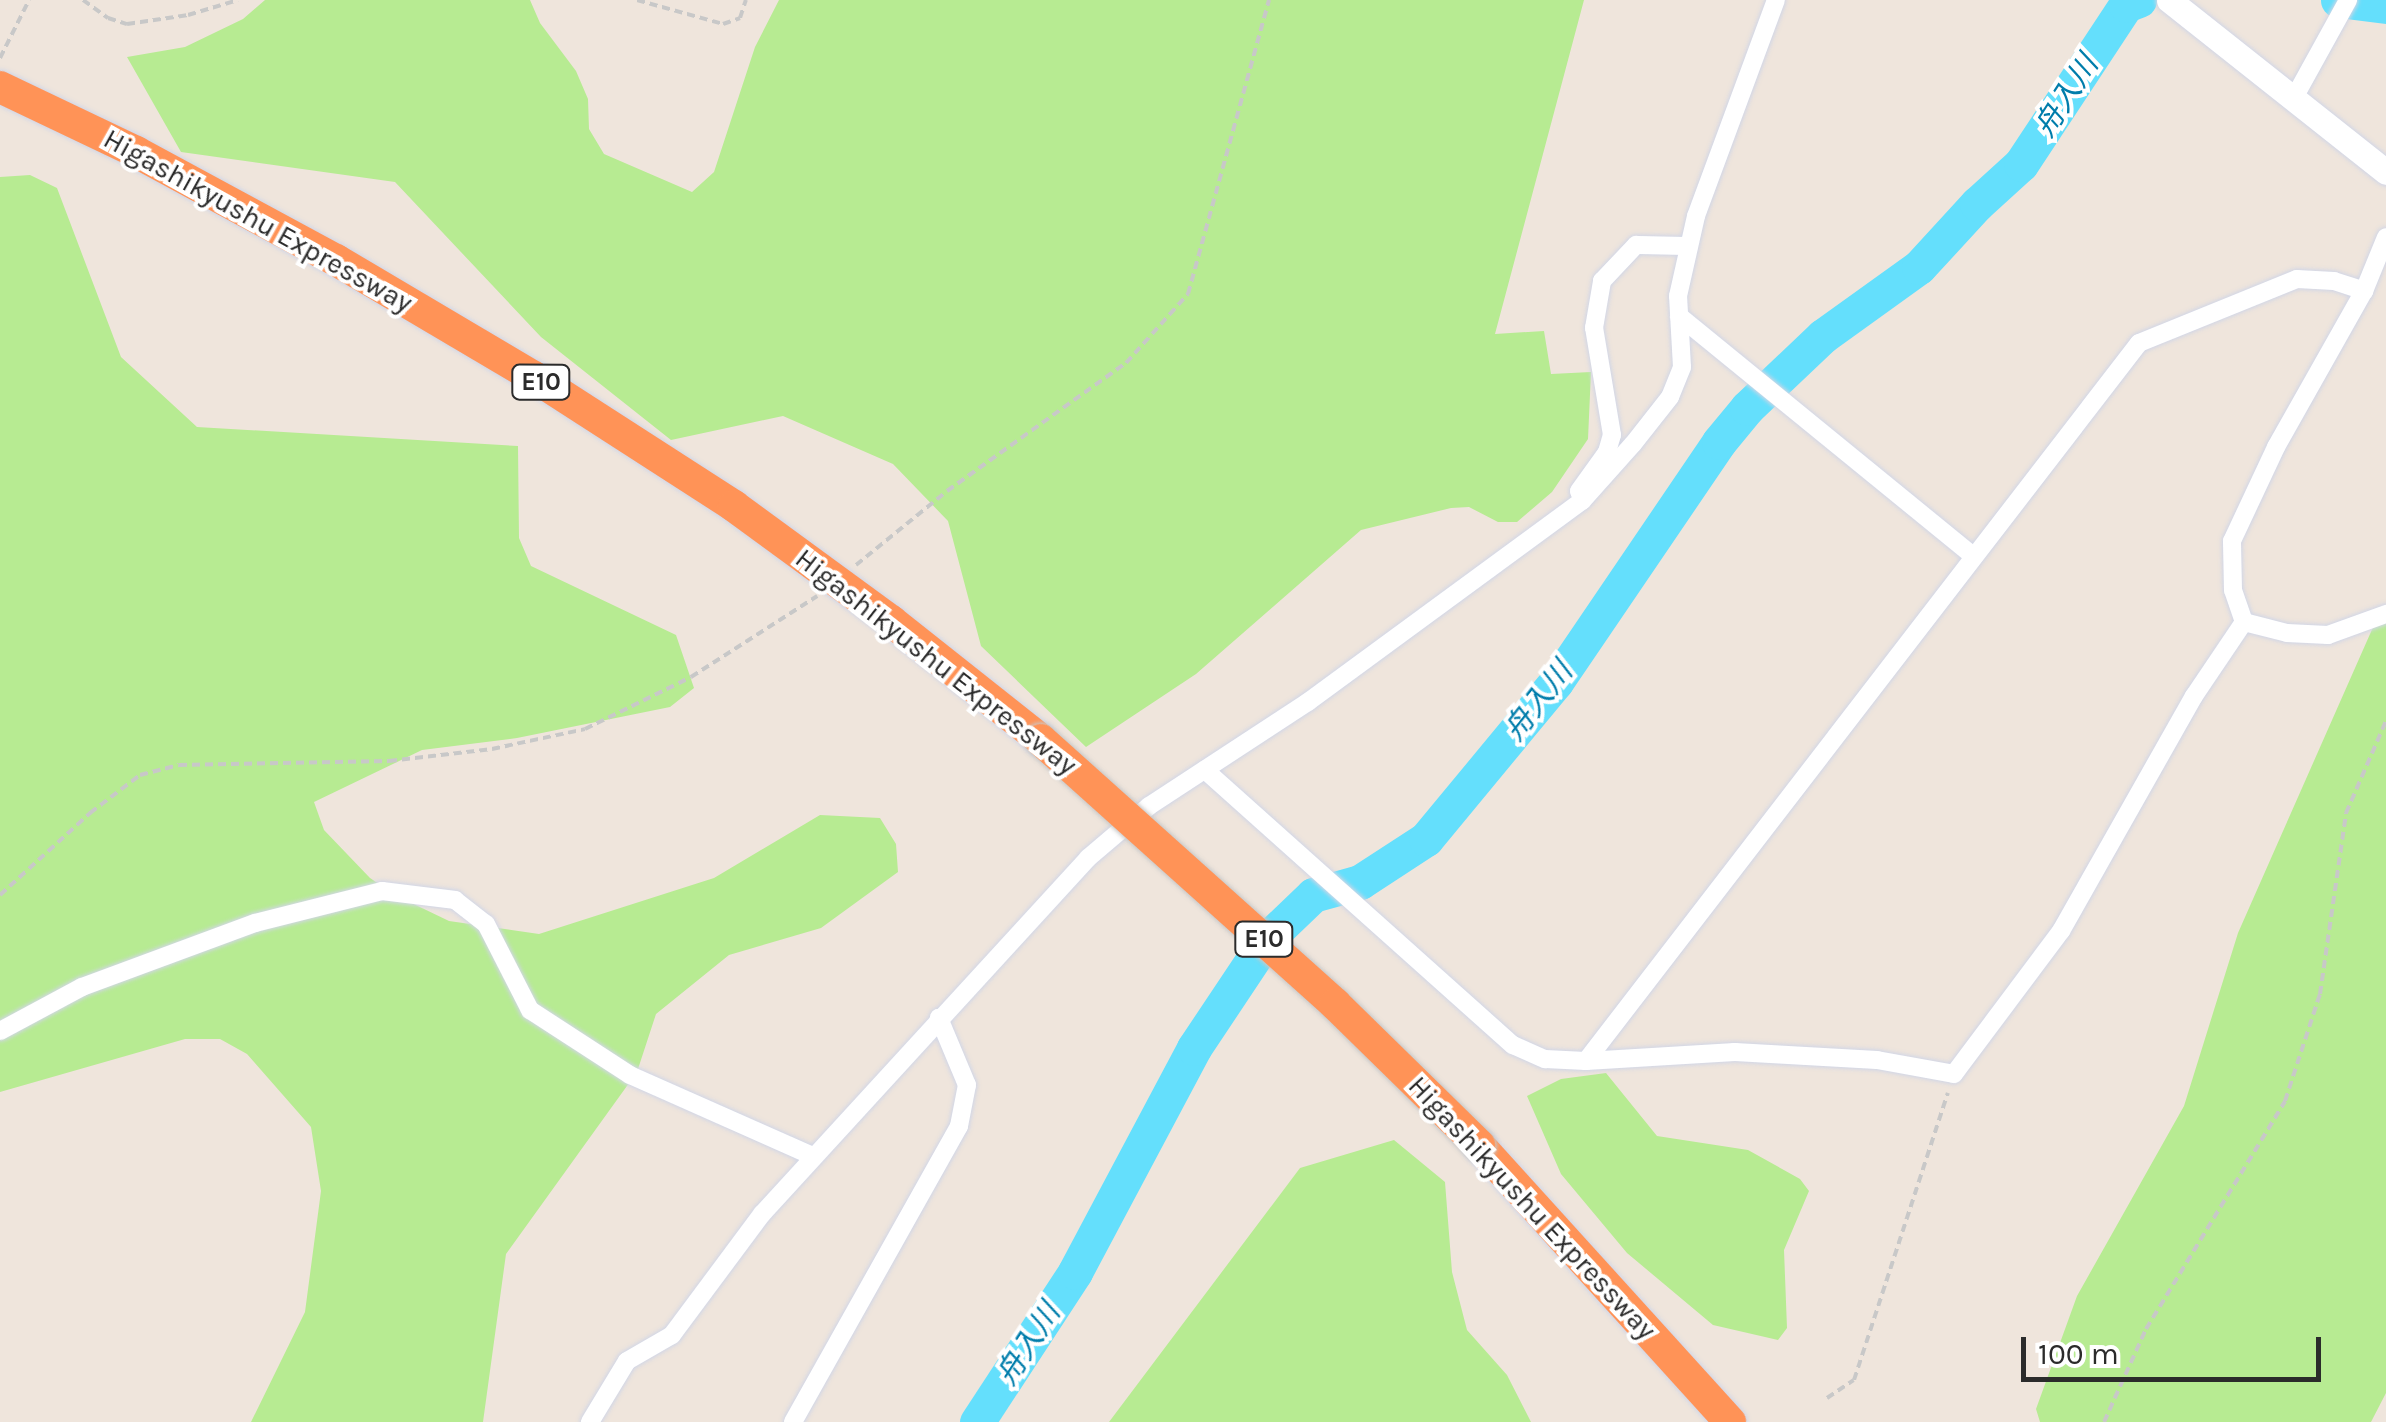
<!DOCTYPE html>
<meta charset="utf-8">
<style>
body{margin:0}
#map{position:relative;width:2386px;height:1422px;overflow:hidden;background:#efe5dc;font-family:Karla,"Noto Sans JP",sans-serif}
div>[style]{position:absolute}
.green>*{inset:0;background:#b7eb92}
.river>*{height:35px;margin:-17.5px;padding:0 17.5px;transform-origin:17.5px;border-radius:17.5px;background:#64dffc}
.path>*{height:4px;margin-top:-2px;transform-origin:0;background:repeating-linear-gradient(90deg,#c8c8c8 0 8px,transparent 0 13px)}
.roads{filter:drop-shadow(0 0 2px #d1d6e6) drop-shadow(0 0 2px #d1d6e6)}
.street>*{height:18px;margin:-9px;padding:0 9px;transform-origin:9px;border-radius:9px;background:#fff}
.secondary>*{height:25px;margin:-12.5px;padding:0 12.5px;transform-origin:12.5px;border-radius:12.5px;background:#fff}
.highway>*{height:32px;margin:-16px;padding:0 16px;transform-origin:16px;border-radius:16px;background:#ff9357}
.bridges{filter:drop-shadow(0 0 2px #c8c8c8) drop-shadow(0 0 2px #c8c8c8)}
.highway-bridge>*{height:32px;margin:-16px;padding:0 16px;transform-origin:16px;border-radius:16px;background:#ff9357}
span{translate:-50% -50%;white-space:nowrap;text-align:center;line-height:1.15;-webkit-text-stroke:8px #fff;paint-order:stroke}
.shield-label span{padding:2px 8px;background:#fff;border:2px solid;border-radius:8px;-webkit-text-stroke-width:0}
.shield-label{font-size:25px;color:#2b2b2b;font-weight:700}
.street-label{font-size:28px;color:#2b2b2b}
.water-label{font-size:30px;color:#007dab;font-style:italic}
.scale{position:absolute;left:2021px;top:1337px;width:300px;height:45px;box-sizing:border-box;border:5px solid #2b2b2b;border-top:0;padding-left:12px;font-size:30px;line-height:35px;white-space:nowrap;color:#2b2b2b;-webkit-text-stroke:8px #fff;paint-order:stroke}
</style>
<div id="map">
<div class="green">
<div style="clip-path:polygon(265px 0,530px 0,540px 23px,576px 71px,588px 99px,589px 129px,604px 154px,692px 192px,714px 172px,755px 47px,779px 0,1584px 0,1495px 334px,1544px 331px,1551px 374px,1591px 372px,1588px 439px,1552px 492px,1517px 522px,1498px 522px,1469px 507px,1451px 508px,1361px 530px,1196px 674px,1086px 747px,981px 646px,948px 521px,893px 464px,783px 416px,671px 440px,541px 337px,395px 182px,181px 152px,127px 57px,185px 47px,243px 19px)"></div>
<div style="clip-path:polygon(30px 175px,57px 188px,121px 357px,197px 427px,518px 446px,519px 538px,531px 566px,676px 635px,694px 688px,670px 707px,517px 738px,422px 750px,314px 802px,324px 830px,370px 878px,395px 895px,449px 921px,539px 934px,714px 878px,820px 815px,880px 818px,896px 844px,898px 872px,821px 928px,729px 955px,656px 1014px,637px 1072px,506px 1254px,483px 1422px,251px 1422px,305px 1312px,321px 1191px,311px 1127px,247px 1054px,220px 1039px,185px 1039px,0 1092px,0 177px)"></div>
<div style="clip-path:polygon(2386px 614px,2386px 1393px,2371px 1422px,2040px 1422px,2036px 1409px,2077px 1296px,2184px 1106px,2238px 933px,2374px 625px)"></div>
<div style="clip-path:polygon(1606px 1073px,1657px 1136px,1748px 1150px,1800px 1179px,1809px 1191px,1784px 1250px,1787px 1328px,1778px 1340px,1713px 1325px,1627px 1253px,1561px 1174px,1527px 1096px,1561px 1079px)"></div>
<div style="clip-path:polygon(1394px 1140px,1445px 1182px,1452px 1272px,1467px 1330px,1507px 1375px,1531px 1422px,1109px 1422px,1300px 1168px)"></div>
</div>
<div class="river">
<div style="left:2338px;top:0;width:48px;rotate:7.1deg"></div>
<div style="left:977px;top:1422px;width:179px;rotate:-56.8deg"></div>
<div style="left:1075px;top:1272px;width:254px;rotate:-62deg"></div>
<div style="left:1194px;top:1048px;width:130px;rotate:-56.3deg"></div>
<div style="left:1266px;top:940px;width:65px;rotate:-43.8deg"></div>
<div style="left:1313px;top:895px;width:49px;rotate:-15.5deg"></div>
<div style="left:1360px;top:882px;width:79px;rotate:-33.1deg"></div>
<div style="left:1426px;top:839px;width:204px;rotate:-50.4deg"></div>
<div style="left:1556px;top:682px;width:290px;rotate:-55.8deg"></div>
<div style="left:1719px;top:442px;width:44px;rotate:-50.5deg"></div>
<div style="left:1747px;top:408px;width:105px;rotate:-43.5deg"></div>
<div style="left:1823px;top:336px;width:118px;rotate:-35.7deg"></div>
<div style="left:1919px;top:267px;width:86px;rotate:-47.4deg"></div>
<div style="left:1977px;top:204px;width:59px;rotate:-42.3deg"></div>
<div style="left:2021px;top:164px;width:191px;rotate:-56.6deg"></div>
<div style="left:2126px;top:5px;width:14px;rotate:-21deg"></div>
</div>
<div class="path">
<div style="left:83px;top:0;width:31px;rotate:36deg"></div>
<div style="left:108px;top:18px;width:20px;rotate:18deg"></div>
<div style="left:127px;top:24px;width:62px;rotate:-8.4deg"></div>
<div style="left:188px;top:15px;width:52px;rotate:-16.7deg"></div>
<div style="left:637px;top:0;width:89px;rotate:15.6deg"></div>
<div style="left:723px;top:24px;width:18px;rotate:-19deg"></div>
<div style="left:740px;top:18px;width:19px;rotate:-72deg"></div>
<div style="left:0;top:58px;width:65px;rotate:-63.4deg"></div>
<div style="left:856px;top:565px;width:117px;rotate:-39.1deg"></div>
<div style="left:947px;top:491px;width:220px;rotate:-35.6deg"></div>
<div style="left:1126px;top:363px;width:93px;rotate:-48.1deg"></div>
<div style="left:1188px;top:294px;width:305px;rotate:-74.6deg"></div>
<div style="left:0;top:895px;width:122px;rotate:-42.3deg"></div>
<div style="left:90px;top:813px;width:63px;rotate:-37.2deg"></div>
<div style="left:140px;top:775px;width:40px;rotate:-14.4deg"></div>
<div style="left:179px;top:765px;width:210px;rotate:-1.1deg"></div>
<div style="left:389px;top:761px;width:104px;rotate:-6.6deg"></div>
<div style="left:492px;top:749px;width:95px;rotate:-12.1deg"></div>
<div style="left:585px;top:729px;width:118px;rotate:-26.1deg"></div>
<div style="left:691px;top:677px;width:150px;rotate:-32.7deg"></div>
<div style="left:1827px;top:1398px;width:32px;rotate:-34deg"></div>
<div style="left:1854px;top:1380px;width:302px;rotate:-71.9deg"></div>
<div style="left:2104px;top:1422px;width:102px;rotate:-65.7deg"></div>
<div style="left:2146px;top:1329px;width:267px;rotate:-58.6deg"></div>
<div style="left:2285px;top:1101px;width:113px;rotate:-71.9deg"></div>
<div style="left:2320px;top:994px;width:183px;rotate:-81.8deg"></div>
<div style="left:2346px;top:813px;width:100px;rotate:-66.5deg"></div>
</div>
<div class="roads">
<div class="street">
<div style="left:2294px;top:98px;width:112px;rotate:-61.1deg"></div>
<div style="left:1679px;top:316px;width:380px;rotate:39.2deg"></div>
<div style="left:1581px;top:496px;width:5px;rotate:-112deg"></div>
<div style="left:1579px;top:491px;width:48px;rotate:-54.3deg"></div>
<div style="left:1607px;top:452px;width:18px;rotate:-74deg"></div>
<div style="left:1612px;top:435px;width:109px;rotate:-99.5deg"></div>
<div style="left:1594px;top:328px;width:48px;rotate:-80.3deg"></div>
<div style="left:1602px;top:281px;width:50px;rotate:-46.6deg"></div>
<div style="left:1636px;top:245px;width:53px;rotate:1.1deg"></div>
<div style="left:2244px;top:622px;width:34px;rotate:-109deg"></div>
<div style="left:2233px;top:590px;width:49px;rotate:-91.2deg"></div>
<div style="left:2232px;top:541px;width:104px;rotate:-64.9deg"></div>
<div style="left:2276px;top:447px;width:179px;rotate:-60.6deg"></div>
<div style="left:2364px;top:291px;width:58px;rotate:-67.8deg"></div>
<div style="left:2244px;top:622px;width:44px;rotate:14.3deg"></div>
<div style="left:2287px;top:633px;width:41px;rotate:2.8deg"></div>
<div style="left:2328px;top:635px;width:62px;rotate:-19.9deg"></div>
<div style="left:1205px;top:770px;width:413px;rotate:41.8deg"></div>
<div style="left:1513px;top:1045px;width:35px;rotate:24deg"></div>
<div style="left:1545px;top:1059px;width:41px;rotate:2.8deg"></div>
<div style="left:1586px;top:1061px;width:149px;rotate:-3.5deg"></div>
<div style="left:1735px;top:1052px;width:142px;rotate:3.2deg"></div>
<div style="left:1877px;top:1060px;width:78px;rotate:10.3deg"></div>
<div style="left:1954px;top:1074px;width:179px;rotate:-53.2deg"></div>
<div style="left:2061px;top:931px;width:270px;rotate:-60.5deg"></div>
<div style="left:2194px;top:696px;width:89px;rotate:-56deg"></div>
<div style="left:0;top:1031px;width:93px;rotate:-28.2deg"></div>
<div style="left:82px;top:987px;width:184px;rotate:-20.3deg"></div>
<div style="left:255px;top:923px;width:131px;rotate:-14.1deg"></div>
<div style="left:382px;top:891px;width:74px;rotate:7deg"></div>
<div style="left:455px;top:900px;width:39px;rotate:38deg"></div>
<div style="left:486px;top:924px;width:97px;rotate:62.9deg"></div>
<div style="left:530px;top:1010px;width:119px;rotate:33deg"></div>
<div style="left:630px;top:1075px;width:200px;rotate:23.9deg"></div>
<div style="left:1586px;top:1061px;width:906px;rotate:-52.4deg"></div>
<div style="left:2139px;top:343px;width:170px;rotate:-22.1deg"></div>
<div style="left:2297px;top:279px;width:37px;rotate:3deg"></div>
<div style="left:2334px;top:281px;width:32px;rotate:18deg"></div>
<div style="left:590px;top:1422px;width:71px;rotate:-58.8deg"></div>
<div style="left:627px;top:1361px;width:52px;rotate:-30deg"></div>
<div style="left:672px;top:1335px;width:151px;rotate:-53.4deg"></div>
<div style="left:762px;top:1214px;width:483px;rotate:-47.5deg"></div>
<div style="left:1088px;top:858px;width:80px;rotate:-40.4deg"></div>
<div style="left:1149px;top:806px;width:190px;rotate:-33.2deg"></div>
<div style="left:1308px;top:702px;width:340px;rotate:-36.3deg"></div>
<div style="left:1582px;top:501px;width:76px;rotate:-48.2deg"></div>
<div style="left:1633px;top:444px;width:60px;rotate:-51.8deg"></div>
<div style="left:1670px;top:397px;width:32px;rotate:-68deg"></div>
<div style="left:1682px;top:367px;width:71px;rotate:-93.2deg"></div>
<div style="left:1678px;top:296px;width:82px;rotate:-77.3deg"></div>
<div style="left:1696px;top:216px;width:230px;rotate:-69.7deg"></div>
<div style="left:793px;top:1422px;width:339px;rotate:-60.7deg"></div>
<div style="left:959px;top:1126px;width:42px;rotate:-79deg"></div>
<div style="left:967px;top:1085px;width:73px;rotate:-112.7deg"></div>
</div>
<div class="secondary">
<div style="left:2169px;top:0;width:277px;rotate:38.4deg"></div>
</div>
<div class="highway">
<div style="left:0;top:87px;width:151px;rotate:25.5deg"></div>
<div style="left:136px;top:152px;width:227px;rotate:28.4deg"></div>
<div style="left:336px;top:260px;width:230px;rotate:30.6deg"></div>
<div style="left:534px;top:377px;width:238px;rotate:32.8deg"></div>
<div style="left:734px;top:506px;width:195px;rotate:36.2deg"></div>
<div style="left:891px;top:621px;width:191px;rotate:38.4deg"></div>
<div style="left:1479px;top:1145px;width:374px;rotate:47.8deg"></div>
</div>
</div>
<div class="bridges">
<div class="highway-bridge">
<div style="left:1041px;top:740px;width:395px;rotate:41.9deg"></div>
<div style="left:1335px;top:1004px;width:202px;rotate:44.4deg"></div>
</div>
</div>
<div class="shield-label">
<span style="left:541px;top:382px">E10</span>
<span style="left:1264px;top:939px">E10</span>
</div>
<div class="street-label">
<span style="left:258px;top:221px;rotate:29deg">Higashikyushu Expressway</span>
<span style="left:936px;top:662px;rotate:38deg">Higashikyushu Expressway</span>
<span style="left:1532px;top:1208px;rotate:47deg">Higashikyushu Expressway</span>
</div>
<div class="water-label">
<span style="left:2066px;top:96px;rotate:-57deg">舟入川</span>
<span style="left:1538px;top:701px;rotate:-52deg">舟入川</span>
<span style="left:1028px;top:1344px;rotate:-57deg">舟入川</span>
</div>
<div class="scale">100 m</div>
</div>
